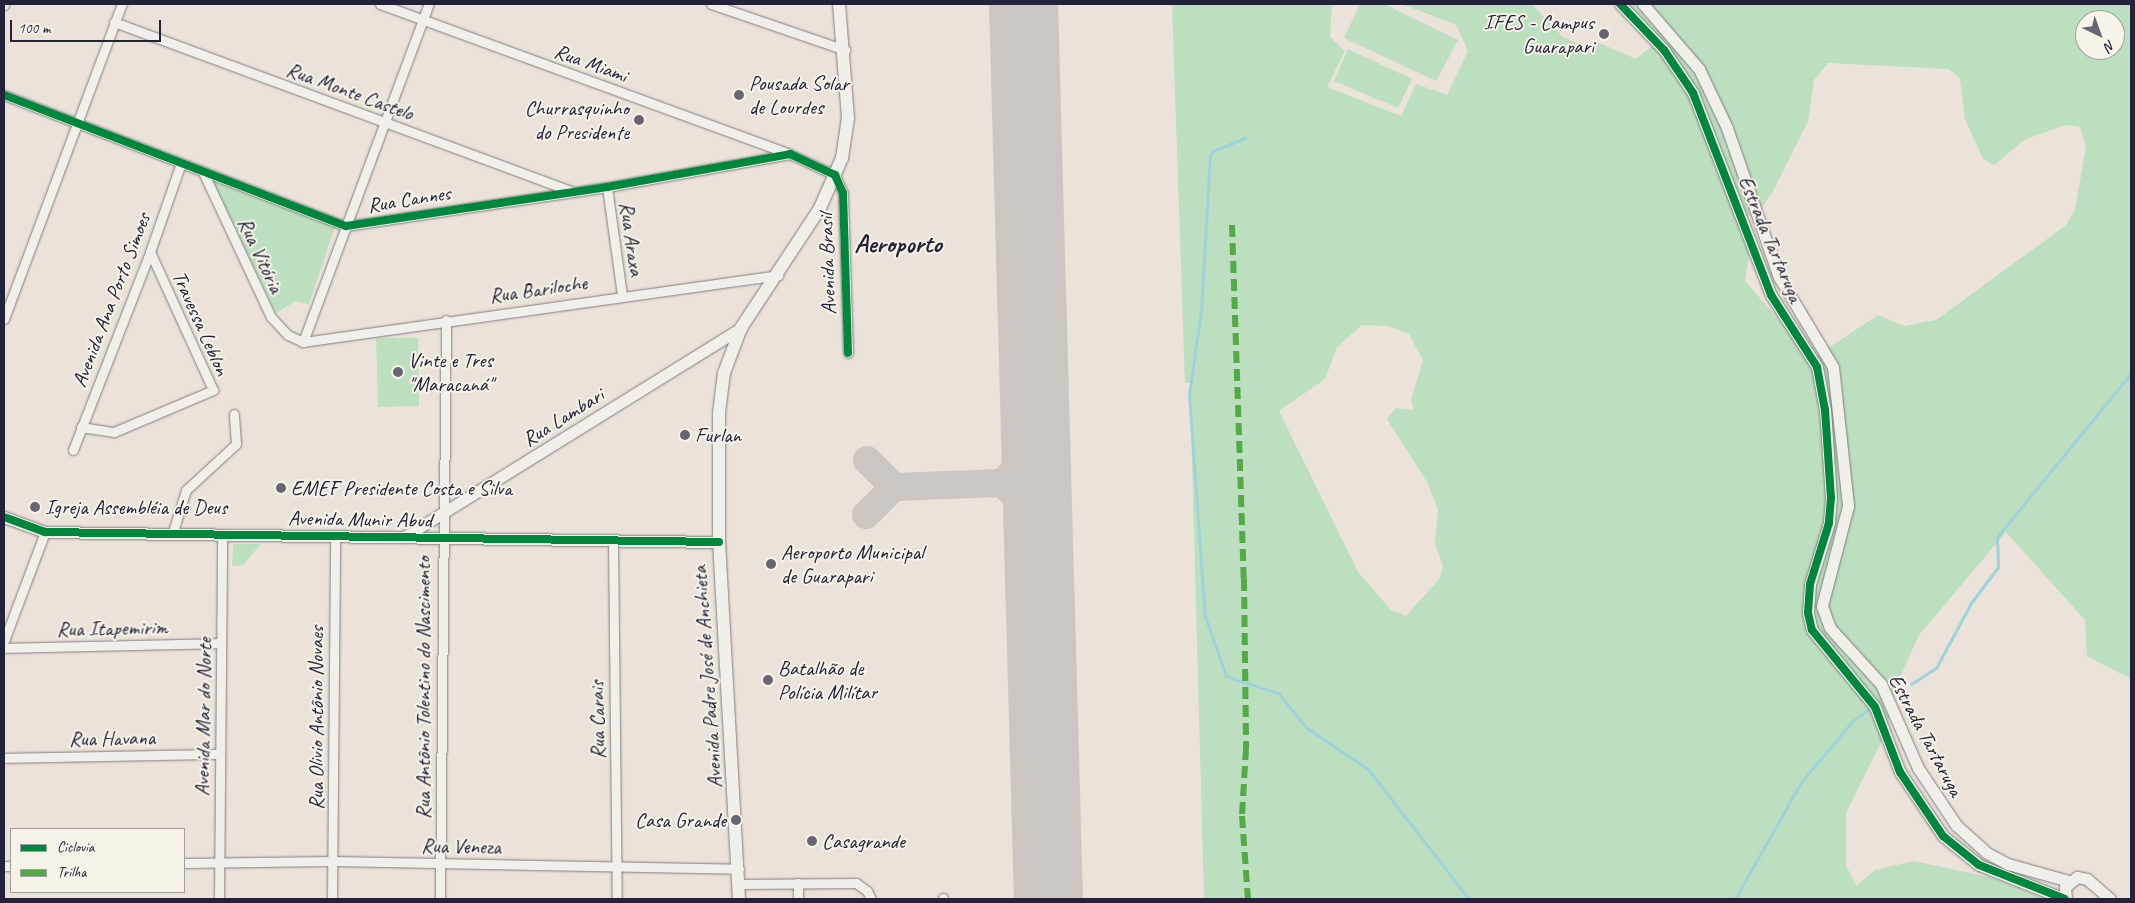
<!DOCTYPE html>
<meta charset="utf-8">
<style>
body{margin:0}
#map{position:relative;width:2135px;height:903px;overflow:hidden;background:#ebe2d9;font-family:Caveat,sans-serif}
div>[style]{position:absolute}
.green>*{inset:0;background:#bcdfbf}
.stream>*{height:3px;margin:-1.5px;padding:0 1.5px;transform-origin:1.5px;border-radius:1.5px;background:#9fd3dc}
.taxiway>*{height:28px;margin:-14px;padding:0 14px;transform-origin:14px;border-radius:14px;background:#ccc6c2}
.runway>*{height:69px;margin:-34.5px;padding:0 34.5px;transform-origin:34.5px;border-radius:34.5px;background:#ccc6c2}
.roads{filter:drop-shadow(0 0 1px #817d7e) drop-shadow(0 0 1px #817d7e)}
.minor>*{height:9px;margin:-4.5px;padding:0 4.5px;transform-origin:4.5px;border-radius:4.5px;background:#f1efea}
.tertiary>*{height:11px;margin:-5.5px;padding:0 5.5px;transform-origin:5.5px;border-radius:5.5px;background:#f1efea}
.secondary>*{height:12px;margin:-6px;padding:0 6px;transform-origin:6px;border-radius:6px;background:#f1efea}
.quiet>*{height:6px;margin-top:-3px;transform-origin:0;background:repeating-linear-gradient(90deg,#53aa46 0 12px,transparent 0 18px)}
.cycleway>*{height:8px;margin:-4px;padding:0 4px;transform-origin:4px;border-radius:4px;background:#00873e}
.dots>*{width:14px;height:14px;translate:-50% -50%;box-sizing:border-box;border:2px solid #f7f3e8;border-radius:50%}
span{translate:-50% -50%;white-space:nowrap;text-align:center;line-height:1.15;-webkit-text-stroke:4px #f7f3e8;paint-order:stroke}
.poi-label{font-size:21px;color:#22223b}
.right{translate:-100% -50%;text-align:right}
.left{translate:0 -50%;text-align:left}
.street-label{font-size:21px;color:#22223b}
.district-label{font-size:26px;color:#22223b;font-weight:700}
.frame{position:absolute;inset:0;border:5px solid #22223b;pointer-events:none}
.legend{position:absolute;left:10px;top:828px;width:175px;height:65px;box-sizing:border-box;background:#f7f3e8;border:1px solid #a29fa3;margin:0;padding:6px 9px;list-style:none;font-size:15px;color:#22223b}
.legend li{display:flex;align-items:center;gap:10px;height:25px}
.legend b{width:25px;border:1px solid #a29fa3}
.north{position:absolute;left:2075px;top:10px;width:50px;height:50px;box-sizing:border-box;background:#f7f3e8;border:1px solid #a29fa3;border-radius:50%;rotate:138deg;font-size:14px;font-weight:700;line-height:20px;text-align:center;color:#22223b}
.north::after{content:'';display:block;margin:auto;width:18px;height:22px;background:#686572;clip-path:polygon(50% 0,100% 100%,50% 72%,0 100%)}
.scale{position:absolute;left:10px;top:20px;width:151px;height:22px;box-sizing:border-box;border:2px solid #22223b;border-top:0;padding-left:6px;font-size:15px;line-height:18px;white-space:nowrap;color:#22223b;-webkit-text-stroke:4px #f7f3e8;paint-order:stroke}
</style>
<div id="map">
<div class="green">
<div style="clip-path:polygon(evenodd,1172px 4px,1332px 4px,1330px 37px,1345px 51px,1327px 87px,1401px 116px,1416px 84px,1447px 95px,1468px 51px,1456px 25px,1402px 4px,1532px 4px,1563px 37px,1585px 47px,1595px 41px,1636px 59px,1652px 46px,1620px 4px,2131px 4px,2131px 679px,2087px 656px,2085px 620px,2006px 532px,1919px 635px,1897px 684px,1886px 732px,1846px 813px,1846px 866px,1857px 886px,1875px 870px,1914px 861px,1993px 878px,2045px 899px,1204px 899px,1190px 383px,1185px 383px,1172px 4px,2085px 20px,2115px 20px,2115px 50px,2085px 50px,2085px 20px,1172px 4px,1828px 63px,1949px 69px,1960px 79px,1965px 119px,1983px 159px,1994px 165px,2024px 140px,2065px 125px,2080px 127px,2086px 147px,2075px 210px,2065px 226px,1936px 320px,1904px 326px,1878px 315px,1809px 361px,1795px 338px,1745px 281px,1749px 254px,1739px 221px,1762px 208px,1773px 191px,1808px 121px,1814px 80px,1828px 63px,1172px 4px,1362px 325px,1389px 326px,1409px 334px,1423px 360px,1411px 400px,1414px 410px,1396px 408px,1387px 419px,1427px 482px,1438px 509px,1435px 544px,1443px 565px,1440px 578px,1406px 616px,1391px 610px,1358px 572px,1279px 411px,1325px 379px,1337px 347px,1362px 325px)"></div>
<div style="clip-path:polygon(1360px 4px,1384px 4px,1458px 40px,1436px 81px,1344px 38px)"></div>
<div style="clip-path:polygon(1348px 49px,1412px 79px,1398px 108px,1334px 81px)"></div>
<div style="clip-path:polygon(213px 182px,335px 227px,309px 304px,296px 301px,276px 313px)"></div>
<div style="clip-path:polygon(376px 338px,418px 338px,419px 406px,378px 407px)"></div>
<div style="clip-path:polygon(233px 544px,261px 544px,243px 565px,232px 566px)"></div>
</div>
<div class="stream">
<div style="left:1245px;top:138px;width:35px;rotate:158deg"></div>
<div style="left:1213px;top:151px;width:6px;rotate:121deg"></div>
<div style="left:1210px;top:156px;width:154px;rotate:93.3deg"></div>
<div style="left:1201px;top:310px;width:86px;rotate:98deg"></div>
<div style="left:1189px;top:395px;width:222px;rotate:85.9deg"></div>
<div style="left:1205px;top:616px;width:64px;rotate:70.7deg"></div>
<div style="left:1226px;top:676px;width:55px;rotate:18.1deg"></div>
<div style="left:1278px;top:693px;width:45px;rotate:50.4deg"></div>
<div style="left:1307px;top:728px;width:73px;rotate:33.9deg"></div>
<div style="left:1368px;top:769px;width:165px;rotate:52.2deg"></div>
<div style="left:1911px;top:684px;width:30px;rotate:-33deg"></div>
<div style="left:1936px;top:668px;width:74px;rotate:-61.7deg"></div>
<div style="left:1971px;top:603px;width:45px;rotate:-53.1deg"></div>
<div style="left:1998px;top:567px;width:30px;rotate:-92deg"></div>
<div style="left:1997px;top:537px;width:212px;rotate:-50.7deg"></div>
<div style="left:1735px;top:899px;width:134px;rotate:-60.6deg"></div>
<div style="left:1801px;top:782px;width:80px;rotate:-49.6deg"></div>
<div style="left:1853px;top:721px;width:18px;rotate:-38deg"></div>
</div>
<div class="taxiway">
<div style="left:867px;top:460px;width:38px;rotate:45deg"></div>
<div style="left:1002px;top:483px;width:33px;rotate:-46deg"></div>
<div style="left:1025px;top:459px;width:35px;rotate:-74deg"></div>
<div style="left:866px;top:515px;width:40px;rotate:-45deg"></div>
<div style="left:894px;top:487px;width:108px;rotate:-2.1deg"></div>
<div style="left:1002px;top:483px;width:35px;rotate:44deg"></div>
<div style="left:1027px;top:507px;width:36px;rotate:72deg"></div>
</div>
<div class="runway">
<div style="left:1023px;top:4px;width:895px;rotate:88.4deg"></div>
</div>
<div class="roads">
<div class="minor">
<div style="left:380px;top:4px;width:436px;rotate:20.1deg"></div>
<div style="left:711px;top:4px;width:142px;rotate:18.9deg"></div>
<div style="left:4px;top:5px;width:1px;rotate:-90deg"></div>
<div style="left:114px;top:22px;width:487px;rotate:20.3deg"></div>
<div style="left:4px;top:95px;width:366px;rotate:21deg"></div>
<div style="left:346px;top:226px;width:264px;rotate:-8.5deg"></div>
<div style="left:607px;top:187px;width:186px;rotate:-10.2deg"></div>
<div style="left:790px;top:154px;width:50px;rotate:25deg"></div>
<div style="left:835px;top:175px;width:20px;rotate:66deg"></div>
<div style="left:843px;top:193px;width:160px;rotate:88.2deg"></div>
<div style="left:203px;top:172px;width:160px;rotate:64.9deg"></div>
<div style="left:271px;top:317px;width:25px;rotate:47deg"></div>
<div style="left:288px;top:335px;width:17px;rotate:25deg"></div>
<div style="left:607px;top:187px;width:109px;rotate:82.1deg"></div>
<div style="left:4px;top:319px;width:336px;rotate:-69.5deg"></div>
<div style="left:303px;top:342px;width:480px;rotate:-8deg"></div>
<div style="left:303px;top:342px;width:361px;rotate:-69.6deg"></div>
<div style="left:81px;top:427px;width:33px;rotate:9deg"></div>
<div style="left:114px;top:432px;width:108px;rotate:-23deg"></div>
<div style="left:213px;top:390px;width:152px;rotate:-114.5deg"></div>
<div style="left:73px;top:450px;width:212px;rotate:-68.7deg"></div>
<div style="left:150px;top:252px;width:94px;rotate:-70.8deg"></div>
<div style="left:172px;top:535px;width:47px;rotate:-72.7deg"></div>
<div style="left:186px;top:490px;width:68px;rotate:-42.6deg"></div>
<div style="left:236px;top:444px;width:30px;rotate:-94deg"></div>
<div style="left:613px;top:540px;width:359px;rotate:89.4deg"></div>
<div style="left:4px;top:641px;width:116px;rotate:-69.4deg"></div>
<div style="left:4px;top:648px;width:217px;rotate:-1.3deg"></div>
<div style="left:4px;top:758px;width:216px;rotate:-1.1deg"></div>
<div style="left:184px;top:863px;width:149px;rotate:-0.8deg"></div>
<div style="left:333px;top:861px;width:406px;rotate:1.1deg"></div>
<div style="left:4px;top:866px;width:7px"></div>
<div style="left:798px;top:883px;width:16px;rotate:90deg"></div>
<div style="left:739px;top:884px;width:117px;rotate:-0.5deg"></div>
<div style="left:856px;top:883px;width:14px;rotate:36deg"></div>
<div style="left:867px;top:891px;width:9px;rotate:63deg"></div>
<div style="left:219px;top:899px;width:364px;rotate:-89.5deg"></div>
<div style="left:332px;top:899px;width:363px;rotate:-89.5deg"></div>
<div style="left:440px;top:899px;width:579px;rotate:-89.41deg"></div>
<div style="left:943px;top:899px;width:1px;rotate:-90deg"></div>
</div>
<div class="tertiary">
<div style="left:1620px;top:4px;width:64px;rotate:46.3deg"></div>
<div style="left:1664px;top:50px;width:52px;rotate:56deg"></div>
<div style="left:1693px;top:93px;width:217px;rotate:68.9deg"></div>
<div style="left:1771px;top:295px;width:85px;rotate:57.4deg"></div>
<div style="left:1817px;top:367px;width:44px;rotate:79.5deg"></div>
<div style="left:1825px;top:410px;width:88px;rotate:86.1deg"></div>
<div style="left:1831px;top:498px;width:25px;rotate:95deg"></div>
<div style="left:1829px;top:523px;width:64px;rotate:107.3deg"></div>
<div style="left:1810px;top:584px;width:29px;rotate:94deg"></div>
<div style="left:1808px;top:613px;width:17px;rotate:77deg"></div>
<div style="left:1812px;top:630px;width:99px;rotate:50.7deg"></div>
<div style="left:1875px;top:707px;width:70px;rotate:69deg"></div>
<div style="left:1900px;top:772px;width:77px;rotate:56.1deg"></div>
<div style="left:1943px;top:836px;width:46px;rotate:38.9deg"></div>
<div style="left:1979px;top:865px;width:92px;rotate:21.6deg"></div>
<div style="left:1643px;top:4px;width:86px;rotate:49.3deg"></div>
<div style="left:1699px;top:69px;width:65px;rotate:64.6deg"></div>
<div style="left:1727px;top:128px;width:158px;rotate:70.8deg"></div>
<div style="left:1779px;top:277px;width:105px;rotate:59deg"></div>
<div style="left:1833px;top:367px;width:140px;rotate:83.8deg"></div>
<div style="left:1848px;top:506px;width:103px;rotate:104.6deg"></div>
<div style="left:1822px;top:606px;width:23px;rotate:70deg"></div>
<div style="left:1830px;top:628px;width:76px;rotate:47.7deg"></div>
<div style="left:1881px;top:684px;width:92px;rotate:66.2deg"></div>
<div style="left:1918px;top:768px;width:69px;rotate:56.3deg"></div>
<div style="left:1956px;top:825px;width:42px;rotate:42.1deg"></div>
<div style="left:1987px;top:853px;width:24px;rotate:28deg"></div>
<div style="left:2008px;top:864px;width:63px;rotate:15.6deg"></div>
<div style="left:4px;top:517px;width:44px;rotate:20.1deg"></div>
<div style="left:45px;top:532px;width:674px;rotate:0.85deg"></div>
<div style="left:404px;top:537px;width:397px;rotate:-31.8deg"></div>
<div style="left:2066px;top:899px;width:12px;rotate:-95deg"></div>
<div style="left:2065px;top:887px;width:16px;rotate:-40deg"></div>
<div style="left:2077px;top:877px;width:10px;rotate:11deg"></div>
<div style="left:2087px;top:879px;width:30px;rotate:41deg"></div>
</div>
<div class="secondary">
<div style="left:739px;top:899px;width:358px;rotate:-93.2deg"></div>
<div style="left:719px;top:542px;width:129px;rotate:-90deg"></div>
<div style="left:719px;top:413px;width:40px;rotate:-82.9deg"></div>
<div style="left:724px;top:373px;width:48px;rotate:-69.3deg"></div>
<div style="left:741px;top:328px;width:144px;rotate:-56.6deg"></div>
<div style="left:820px;top:208px;width:55px;rotate:-66.3deg"></div>
<div style="left:842px;top:158px;width:40px;rotate:-81.5deg"></div>
<div style="left:848px;top:118px;width:114px;rotate:-94.5deg"></div>
</div>
</div>
<div class="quiet">
<div style="left:1232px;top:225px;width:354px;rotate:88.1deg"></div>
<div style="left:1244px;top:579px;width:169px;rotate:89.3deg"></div>
<div style="left:1246px;top:748px;width:68px;rotate:93.4deg"></div>
<div style="left:1242px;top:816px;width:83px;rotate:85.9deg"></div>
</div>
<div class="cycleway">
<div style="left:1620px;top:4px;width:64px;rotate:46.3deg"></div>
<div style="left:1664px;top:50px;width:52px;rotate:56deg"></div>
<div style="left:1693px;top:93px;width:217px;rotate:68.9deg"></div>
<div style="left:1771px;top:295px;width:85px;rotate:57.4deg"></div>
<div style="left:1817px;top:367px;width:44px;rotate:79.5deg"></div>
<div style="left:1825px;top:410px;width:88px;rotate:86.1deg"></div>
<div style="left:1831px;top:498px;width:25px;rotate:95deg"></div>
<div style="left:1829px;top:523px;width:64px;rotate:107.3deg"></div>
<div style="left:1810px;top:584px;width:29px;rotate:94deg"></div>
<div style="left:1808px;top:613px;width:17px;rotate:77deg"></div>
<div style="left:1812px;top:630px;width:99px;rotate:50.7deg"></div>
<div style="left:1875px;top:707px;width:70px;rotate:69deg"></div>
<div style="left:1900px;top:772px;width:77px;rotate:56.1deg"></div>
<div style="left:1943px;top:836px;width:46px;rotate:38.9deg"></div>
<div style="left:1979px;top:865px;width:92px;rotate:21.6deg"></div>
<div style="left:4px;top:95px;width:366px;rotate:21deg"></div>
<div style="left:346px;top:226px;width:264px;rotate:-8.5deg"></div>
<div style="left:607px;top:187px;width:186px;rotate:-10.2deg"></div>
<div style="left:790px;top:154px;width:50px;rotate:25deg"></div>
<div style="left:835px;top:175px;width:20px;rotate:66deg"></div>
<div style="left:843px;top:193px;width:160px;rotate:88.2deg"></div>
<div style="left:4px;top:517px;width:44px;rotate:20.1deg"></div>
<div style="left:45px;top:532px;width:674px;rotate:0.85deg"></div>
</div>
<div class="dots">
<div style="left:1604px;top:34px;background:#686572"></div>
<div style="left:739px;top:95px;background:#686572"></div>
<div style="left:639px;top:120px;background:#686572"></div>
<div style="left:398px;top:372px;background:#686572"></div>
<div style="left:685px;top:435px;background:#686572"></div>
<div style="left:281px;top:488px;background:#686572"></div>
<div style="left:35px;top:507px;background:#686572"></div>
<div style="left:771px;top:564px;background:#686572"></div>
<div style="left:768px;top:680px;background:#686572"></div>
<div style="left:736px;top:820px;background:#686572"></div>
<div style="left:812px;top:841px;background:#686572"></div>
</div>
<div class="poi-label">
<span class="right" style="left:1594px;top:34px">IFES - Campus<br>Guarapari</span>
<span class="left" style="left:749px;top:95px">Pousada Solar<br>de Lourdes</span>
<span class="right" style="left:629px;top:120px">Churrasquinho<br>do Presidente</span>
<span class="left" style="left:408px;top:372px">Vinte e Tres<br>"Maracaná"</span>
<span class="left" style="left:695px;top:435px">Furlan</span>
<span class="left" style="left:291px;top:488px">EMEF Presidente Costa e Silva</span>
<span class="left" style="left:45px;top:507px">Igreja Assembléia de Deus</span>
<span class="left" style="left:781px;top:564px">Aeroporto Municipal<br>de Guarapari</span>
<span class="left" style="left:778px;top:680px">Batalhão de<br>Polícia Milítar</span>
<span class="right" style="left:726px;top:820px">Casa Grande</span>
<span class="left" style="left:822px;top:841px">Casagrande</span>
</div>
<div class="street-label">
<span style="left:591px;top:63px;rotate:20deg">Rua Miami</span>
<span style="left:350px;top:91px;rotate:20deg">Rua Monte Castelo</span>
<span style="left:409px;top:199px;rotate:-9deg">Rua Cannes</span>
<span style="left:632px;top:239px;rotate:82deg">Rua Araxa</span>
<span style="left:1771px;top:239px;rotate:67deg">Estrada Tartaruga</span>
<span style="left:261px;top:255px;rotate:65deg">Rua Vitória</span>
<span style="left:827px;top:264px;rotate:-92deg">Avenida Brasil</span>
<span style="left:538px;top:289px;rotate:-8deg">Rua Bariloche</span>
<span style="left:111px;top:300px;rotate:-69deg">Avenida Ana Porto Simoes</span>
<span style="left:201px;top:323px;rotate:66deg">Travessa Leblon</span>
<span style="left:563px;top:417px;rotate:-32deg">Rua Lambari</span>
<span style="left:360px;top:519px;rotate:1deg">Avenida Munir Abud</span>
<span style="left:112px;top:628px;rotate:-1deg">Rua Itapemirim</span>
<span style="left:707px;top:677px;rotate:-94deg">Avenida Padre José de Anchieta</span>
<span style="left:423px;top:688px;rotate:-90deg">Rua Antônio Tolentino do Nascimento</span>
<span style="left:203px;top:717px;rotate:-89deg">Avenida Mar do Norte</span>
<span style="left:316px;top:718px;rotate:-90deg">Rua Olivio Antônio Novaes</span>
<span style="left:597px;top:720px;rotate:-91deg">Rua Carais</span>
<span style="left:1926px;top:735px;rotate:62deg">Estrada Tartaruga</span>
<span style="left:112px;top:738px;rotate:-1deg">Rua Havana</span>
<span style="left:461px;top:846px;rotate:1deg">Rua Veneza</span>
</div>
<div class="district-label">
<span style="left:898px;top:244px">Aeroporto</span>
</div>
<div class="frame"></div>
<ul class="legend">
<li><b style="height:6px;background:#00873e"></b>Ciclovia</li>
<li><b style="height:6px;background:#53aa46"></b>Trilha</li>
</ul>
<div class="north">N</div>
<div class="scale">100 m</div>
</div>
